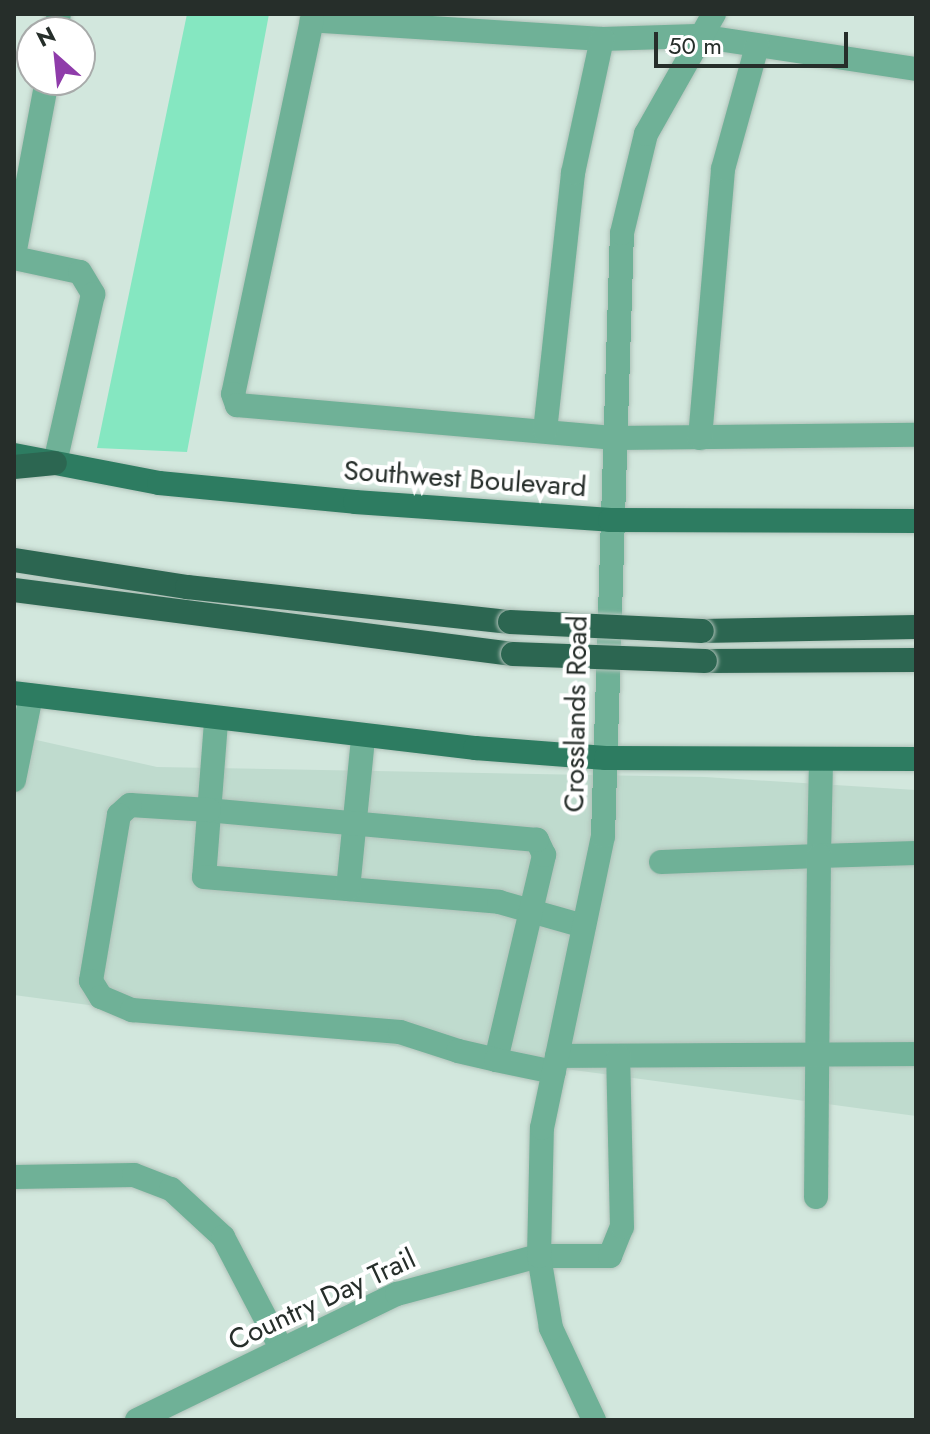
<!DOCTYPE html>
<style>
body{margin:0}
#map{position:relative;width:930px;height:1434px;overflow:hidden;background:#d2e7dd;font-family:Jost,sans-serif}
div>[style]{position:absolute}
.built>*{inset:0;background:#bfdbce}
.green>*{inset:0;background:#85e7c1}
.roads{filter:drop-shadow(0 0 2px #b0c2b9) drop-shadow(0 0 2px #b0c2b9)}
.minor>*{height:24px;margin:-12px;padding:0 12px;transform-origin:12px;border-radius:12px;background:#6fb197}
.major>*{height:24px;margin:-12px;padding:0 12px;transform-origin:12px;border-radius:12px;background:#2d7c61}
.highway>*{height:24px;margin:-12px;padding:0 12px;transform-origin:12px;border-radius:12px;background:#2c6651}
.bridges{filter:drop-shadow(0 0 2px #b0c2b9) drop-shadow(0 0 2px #b0c2b9)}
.highway-bridge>*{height:24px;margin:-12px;padding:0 12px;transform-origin:12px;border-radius:12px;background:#2c6651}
span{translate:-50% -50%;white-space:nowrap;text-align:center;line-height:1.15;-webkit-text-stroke:8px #fff;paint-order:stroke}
.street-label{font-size:28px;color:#262e2a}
.frame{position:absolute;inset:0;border:16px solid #262e2a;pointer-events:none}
.north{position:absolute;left:16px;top:16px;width:80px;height:80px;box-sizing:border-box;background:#fff;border:2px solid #a8abaa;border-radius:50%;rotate:333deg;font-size:22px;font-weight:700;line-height:32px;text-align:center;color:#262e2a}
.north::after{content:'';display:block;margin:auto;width:28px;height:36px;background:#8f3caa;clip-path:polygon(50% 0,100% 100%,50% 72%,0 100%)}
.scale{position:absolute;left:654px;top:32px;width:194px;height:36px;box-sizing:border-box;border:4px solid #262e2a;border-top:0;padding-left:10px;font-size:24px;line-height:28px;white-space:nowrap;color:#262e2a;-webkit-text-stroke:6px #fff;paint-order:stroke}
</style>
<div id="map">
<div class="built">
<div style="clip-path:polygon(14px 735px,157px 767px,705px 777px,916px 790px,916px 1116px,14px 995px)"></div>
</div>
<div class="green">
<div style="clip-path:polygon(187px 14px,269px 14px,187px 452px,97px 448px)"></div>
</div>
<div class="roads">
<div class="minor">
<div style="left:56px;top:32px;width:18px;rotate:-81deg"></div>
<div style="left:916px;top:69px;width:221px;rotate:-171.4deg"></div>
<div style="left:697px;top:36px;width:95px;rotate:178.2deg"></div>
<div style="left:602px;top:39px;width:291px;rotate:-176.3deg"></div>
<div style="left:312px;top:20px;width:382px;rotate:101.9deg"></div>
<div style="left:233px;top:394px;width:12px;rotate:70deg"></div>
<div style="left:237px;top:405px;width:380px;rotate:5deg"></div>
<div style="left:616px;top:438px;width:300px;rotate:-0.6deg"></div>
<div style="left:14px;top:255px;width:178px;rotate:-79.3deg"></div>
<div style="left:14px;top:258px;width:67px;rotate:12deg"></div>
<div style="left:80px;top:272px;width:26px;rotate:59deg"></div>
<div style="left:93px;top:294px;width:173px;rotate:102.7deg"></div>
<div style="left:545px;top:431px;width:260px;rotate:-83.8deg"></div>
<div style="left:573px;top:173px;width:137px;rotate:-77.8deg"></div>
<div style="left:700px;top:438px;width:270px;rotate:-85.1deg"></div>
<div style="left:723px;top:169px;width:128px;rotate:-74.5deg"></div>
<div style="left:216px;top:722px;width:155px;rotate:94.4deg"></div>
<div style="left:204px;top:877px;width:296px;rotate:4.8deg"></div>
<div style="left:499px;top:902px;width:88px;rotate:15.8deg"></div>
<div style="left:821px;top:761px;width:95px;rotate:91.2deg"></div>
<div style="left:819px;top:856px;width:97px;rotate:-1.8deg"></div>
<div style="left:14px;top:780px;width:86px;rotate:-78.6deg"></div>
<div style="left:661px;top:862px;width:158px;rotate:-2.2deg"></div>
<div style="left:819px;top:856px;width:341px;rotate:90.5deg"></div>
<div style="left:348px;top:889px;width:152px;rotate:-84.3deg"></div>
<div style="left:557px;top:1056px;width:359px;rotate:-0.3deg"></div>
<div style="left:496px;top:1060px;width:211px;rotate:-76.8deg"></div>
<div style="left:544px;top:855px;width:17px;rotate:-115deg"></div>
<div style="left:537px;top:840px;width:329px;rotate:-174.8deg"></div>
<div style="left:209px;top:810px;width:79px;rotate:-176.4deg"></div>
<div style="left:130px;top:805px;width:15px;rotate:138deg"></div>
<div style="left:119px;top:815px;width:168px;rotate:99.6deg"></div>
<div style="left:91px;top:981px;width:19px;rotate:58deg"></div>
<div style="left:101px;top:997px;width:34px;rotate:23deg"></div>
<div style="left:132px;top:1010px;width:269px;rotate:4.7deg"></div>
<div style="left:400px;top:1032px;width:61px;rotate:18.1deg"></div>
<div style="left:458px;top:1051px;width:39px;rotate:13deg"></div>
<div style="left:496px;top:1060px;width:59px;rotate:11.7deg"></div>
<div style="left:14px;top:1177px;width:120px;rotate:-1deg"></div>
<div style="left:134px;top:1175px;width:40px;rotate:21deg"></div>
<div style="left:171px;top:1189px;width:71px;rotate:42.7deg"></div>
<div style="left:223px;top:1237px;width:127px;rotate:62.4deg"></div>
<div style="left:137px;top:1420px;width:289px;rotate:-25.9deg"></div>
<div style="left:397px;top:1294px;width:147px;rotate:-15deg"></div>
<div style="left:539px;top:1256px;width:71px"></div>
<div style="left:610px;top:1256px;width:31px;rotate:-68deg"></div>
<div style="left:622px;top:1227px;width:171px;rotate:-91.3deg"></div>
<div style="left:594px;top:1420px;width:102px;rotate:-115.1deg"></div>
<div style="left:551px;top:1328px;width:73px;rotate:-99.5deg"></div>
<div style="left:539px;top:1256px;width:128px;rotate:-88.7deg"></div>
<div style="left:542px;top:1128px;width:298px;rotate:-78.2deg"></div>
<div style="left:603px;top:836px;width:603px;rotate:-88.2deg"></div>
<div style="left:622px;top:233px;width:102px;rotate:-76.4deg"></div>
<div style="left:646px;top:134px;width:138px;rotate:-60.5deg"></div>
</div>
<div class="major">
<div style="left:14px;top:455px;width:148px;rotate:10.9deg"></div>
<div style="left:159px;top:483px;width:197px;rotate:5.5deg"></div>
<div style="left:355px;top:502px;width:256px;rotate:4deg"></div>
<div style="left:610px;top:520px;width:306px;rotate:0.2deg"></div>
<div style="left:14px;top:693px;width:464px;rotate:6.8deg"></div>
<div style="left:475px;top:748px;width:131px;rotate:4.4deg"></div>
<div style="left:606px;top:758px;width:310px;rotate:0.2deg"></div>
</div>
<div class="highway">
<div style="left:14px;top:467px;width:41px;rotate:-5.6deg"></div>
<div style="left:14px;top:560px;width:175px;rotate:8.9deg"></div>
<div style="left:187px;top:587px;width:325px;rotate:6.2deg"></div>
<div style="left:14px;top:590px;width:503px;rotate:7.31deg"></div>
<div style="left:702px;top:631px;width:214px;rotate:-1.1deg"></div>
<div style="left:705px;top:661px;width:211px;rotate:-0.3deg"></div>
</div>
</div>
<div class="bridges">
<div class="highway-bridge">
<div style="left:510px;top:622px;width:192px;rotate:2.7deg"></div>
<div style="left:513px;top:654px;width:192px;rotate:2.1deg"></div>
</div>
</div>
<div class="street-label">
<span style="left:465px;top:479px;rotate:4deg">Southwest Boulevard</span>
<span style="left:576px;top:714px;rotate:-89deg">Crosslands Road</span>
<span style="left:322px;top:1300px;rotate:-25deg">Country Day Trail</span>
</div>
<div class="frame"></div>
<div class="north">N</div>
<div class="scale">50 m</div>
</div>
